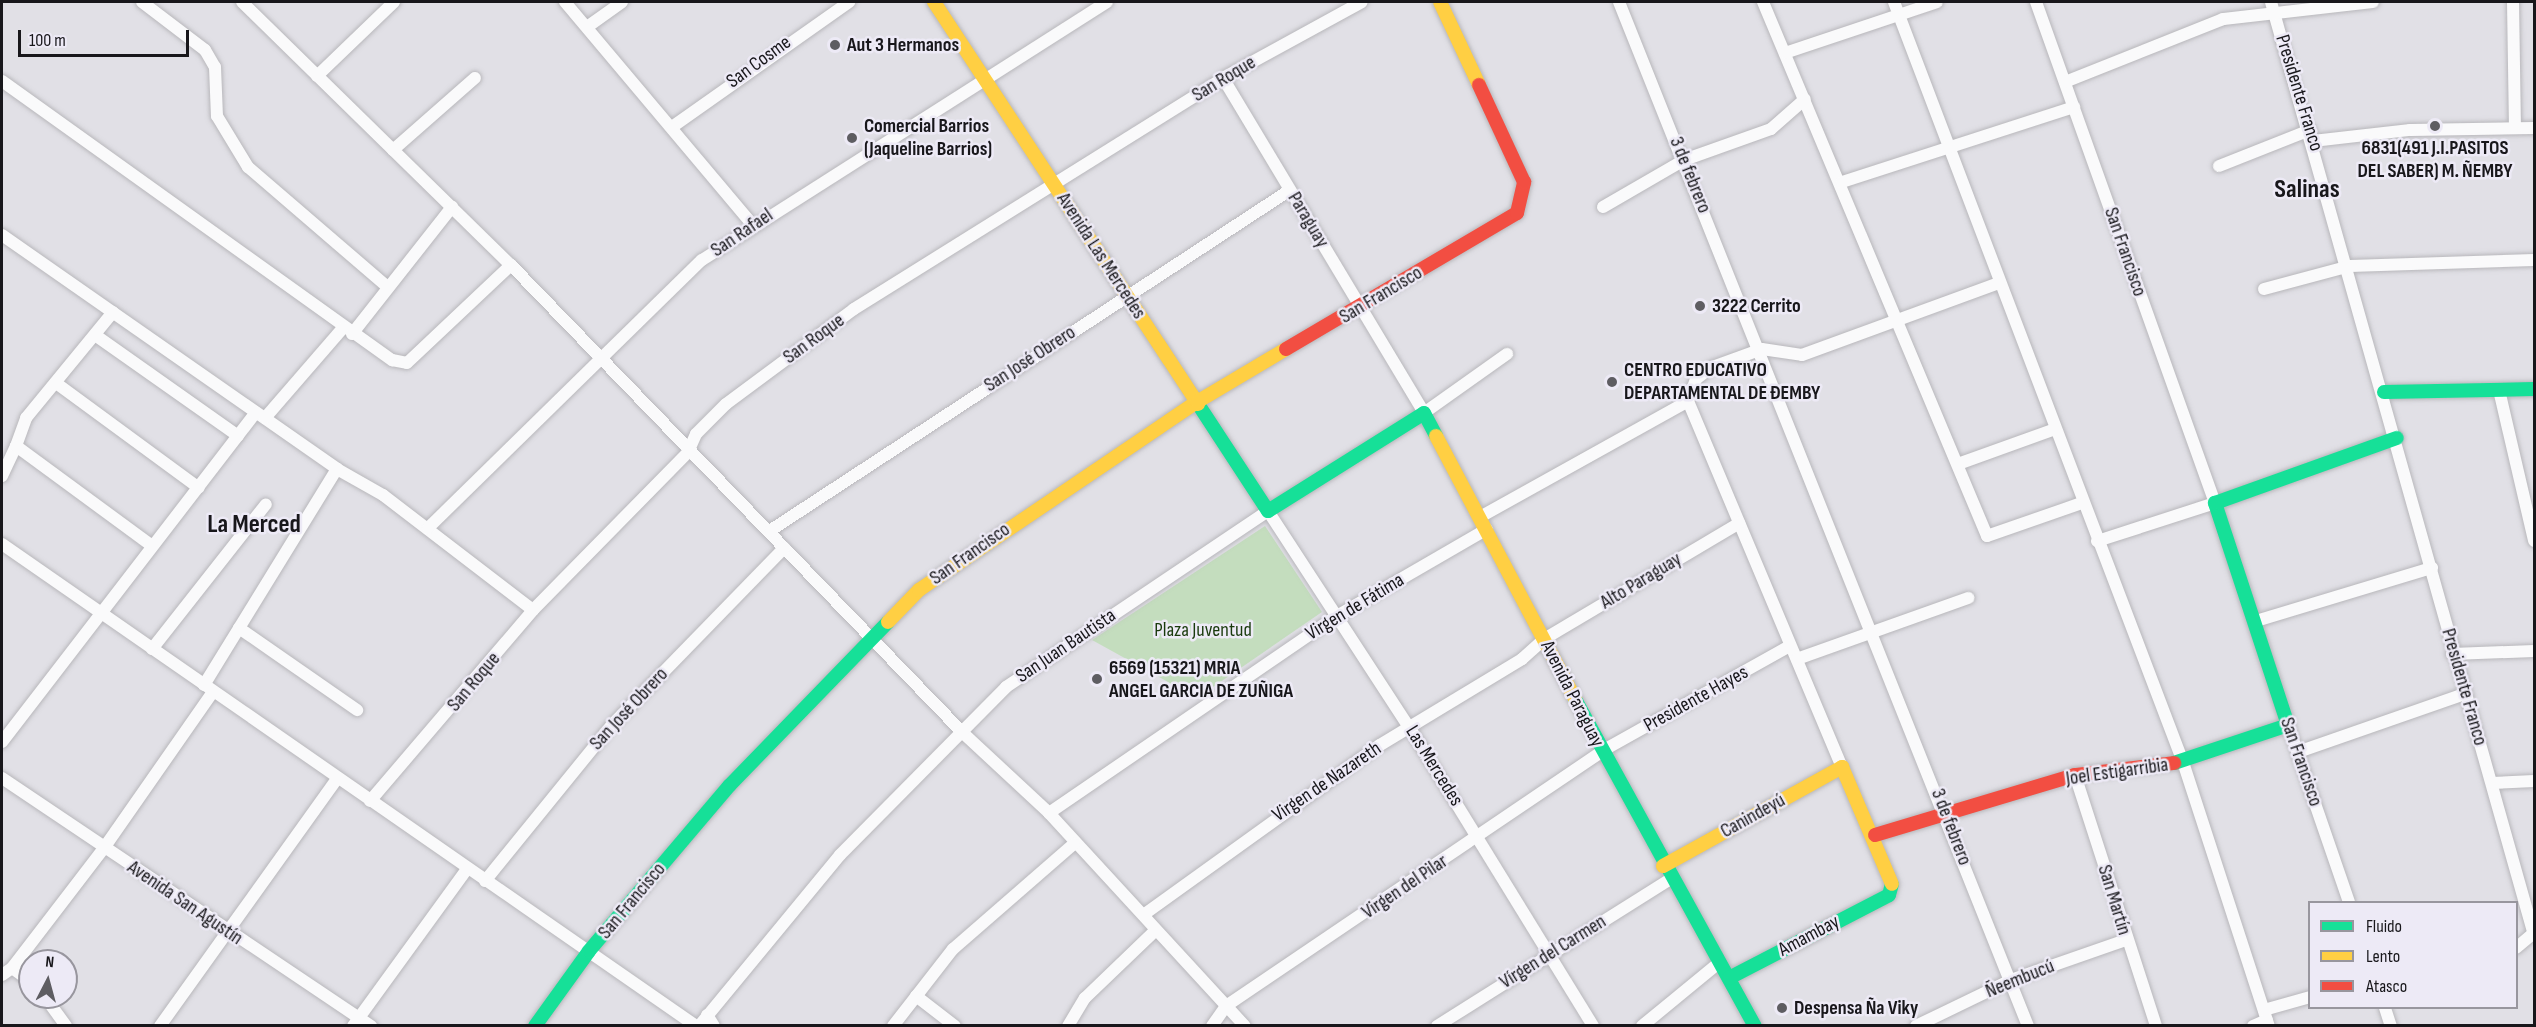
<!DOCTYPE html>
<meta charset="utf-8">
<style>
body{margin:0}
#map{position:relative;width:2536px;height:1027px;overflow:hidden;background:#e1e0e6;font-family:"Sofia Sans Condensed",sans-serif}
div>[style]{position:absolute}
.green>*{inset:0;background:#c4ddbe}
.roads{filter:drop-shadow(0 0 2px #b8b7bb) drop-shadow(0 0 2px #b8b7bb)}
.street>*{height:12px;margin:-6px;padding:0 6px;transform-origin:6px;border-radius:6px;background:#fafafb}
.fast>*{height:14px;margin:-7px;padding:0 7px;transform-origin:7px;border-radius:7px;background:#16e098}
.slow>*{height:14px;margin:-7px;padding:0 7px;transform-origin:7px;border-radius:7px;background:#ffcf43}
.jam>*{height:14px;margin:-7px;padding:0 7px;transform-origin:7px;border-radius:7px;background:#f24e42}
.dots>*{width:16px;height:16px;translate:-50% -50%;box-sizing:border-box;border:3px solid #edeaf6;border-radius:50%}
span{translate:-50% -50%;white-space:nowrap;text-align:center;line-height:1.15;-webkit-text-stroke:5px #edeaf6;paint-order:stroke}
.poi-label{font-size:20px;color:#18171b;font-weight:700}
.left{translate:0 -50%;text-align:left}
.street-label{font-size:20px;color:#18171b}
.park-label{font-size:20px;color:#193a0c}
.district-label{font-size:26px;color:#18171b;font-weight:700}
.frame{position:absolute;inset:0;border:3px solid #18171b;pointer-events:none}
.legend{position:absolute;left:2308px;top:901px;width:210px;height:108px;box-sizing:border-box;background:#edeaf6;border:2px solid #98969e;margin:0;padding:8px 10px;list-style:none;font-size:18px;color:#18171b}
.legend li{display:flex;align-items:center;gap:12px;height:30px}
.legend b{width:30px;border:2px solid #98969e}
.north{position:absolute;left:18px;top:949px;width:60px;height:60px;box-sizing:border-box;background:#edeaf6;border:2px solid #98969e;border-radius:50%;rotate:6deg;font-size:16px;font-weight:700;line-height:24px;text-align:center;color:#18171b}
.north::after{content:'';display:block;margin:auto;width:21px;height:27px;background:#5e5d62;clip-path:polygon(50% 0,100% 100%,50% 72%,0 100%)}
.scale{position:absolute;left:18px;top:30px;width:171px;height:27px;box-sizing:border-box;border:3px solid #18171b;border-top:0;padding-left:8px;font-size:18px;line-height:21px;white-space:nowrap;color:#18171b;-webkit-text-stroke:4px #edeaf6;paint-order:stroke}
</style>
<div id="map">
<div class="green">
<div style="clip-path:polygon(1265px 526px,1322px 612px,1197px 698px,1092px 640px)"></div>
</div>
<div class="roads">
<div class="street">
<div style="left:142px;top:2px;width:79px;rotate:37.3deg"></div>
<div style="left:205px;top:50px;width:20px;rotate:60deg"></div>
<div style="left:215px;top:67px;width:49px;rotate:87.7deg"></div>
<div style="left:217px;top:116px;width:60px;rotate:58.7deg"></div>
<div style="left:248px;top:167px;width:181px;rotate:40.7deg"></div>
<div style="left:242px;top:2px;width:376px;rotate:44.4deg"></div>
<div style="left:511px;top:265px;width:651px;rotate:46deg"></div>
<div style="left:963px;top:733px;width:117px;rotate:42.9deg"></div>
<div style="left:1049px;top:813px;width:289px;rotate:47.4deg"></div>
<div style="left:565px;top:2px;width:292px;rotate:49.9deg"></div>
<div style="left:1619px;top:2px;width:1103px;rotate:68.23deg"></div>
<div style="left:1763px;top:2px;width:579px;rotate:67.24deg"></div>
<div style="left:1987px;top:536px;width:101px;rotate:-19.2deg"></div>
<div style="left:1894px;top:2px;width:813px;rotate:69.18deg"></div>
<div style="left:2183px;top:762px;width:278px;rotate:72deg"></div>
<div style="left:2036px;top:2px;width:532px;rotate:70.34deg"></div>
<div style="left:2215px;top:503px;width:124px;rotate:162.1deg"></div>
<div style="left:2271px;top:2px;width:969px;rotate:74.26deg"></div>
<div style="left:2513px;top:2px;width:126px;rotate:89.1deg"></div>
<div style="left:587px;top:27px;width:43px;rotate:-35.5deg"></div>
<div style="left:1785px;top:53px;width:160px;rotate:-18.5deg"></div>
<div style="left:317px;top:76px;width:107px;rotate:-43.9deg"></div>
<div style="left:1223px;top:78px;width:391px;rotate:59deg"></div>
<div style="left:1424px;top:413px;width:102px;rotate:-35.4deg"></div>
<div style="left:2px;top:81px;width:480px;rotate:35.6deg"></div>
<div style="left:392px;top:360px;width:15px;rotate:11deg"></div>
<div style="left:407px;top:363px;width:143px;rotate:-43.3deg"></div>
<div style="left:2065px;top:82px;width:170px;rotate:-21.7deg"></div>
<div style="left:2223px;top:19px;width:151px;rotate:-6.5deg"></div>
<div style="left:672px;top:127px;width:217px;rotate:-35.2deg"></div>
<div style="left:2313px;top:141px;width:98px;rotate:-6.5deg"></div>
<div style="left:2410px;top:130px;width:124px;rotate:-0.9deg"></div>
<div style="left:393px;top:150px;width:109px;rotate:-41.3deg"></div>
<div style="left:2219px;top:166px;width:98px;rotate:-21.6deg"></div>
<div style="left:1842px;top:182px;width:244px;rotate:-17.9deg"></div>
<div style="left:1603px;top:207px;width:94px;rotate:-30.1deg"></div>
<div style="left:1684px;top:160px;width:92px;rotate:-19.6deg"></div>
<div style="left:1771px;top:129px;width:45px;rotate:-41.4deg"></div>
<div style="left:2px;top:235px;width:409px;rotate:34.9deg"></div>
<div style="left:337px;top:469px;width:53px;rotate:29.5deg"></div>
<div style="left:383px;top:495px;width:189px;rotate:37.5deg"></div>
<div style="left:2264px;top:289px;width:89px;rotate:-15deg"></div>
<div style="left:2350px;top:266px;width:184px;rotate:-1.9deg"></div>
<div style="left:352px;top:334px;width:162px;rotate:-51.8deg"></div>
<div style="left:95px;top:335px;width:175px;rotate:35.2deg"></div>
<div style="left:56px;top:383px;width:177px;rotate:36.3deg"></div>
<div style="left:2499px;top:390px;width:155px;rotate:76.9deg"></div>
<div style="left:1688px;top:401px;width:397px;rotate:67.2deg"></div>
<div style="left:265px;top:418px;width:119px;rotate:-49.1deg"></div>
<div style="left:16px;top:446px;width:30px;rotate:-70deg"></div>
<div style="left:26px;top:418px;width:137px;rotate:-50.6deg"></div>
<div style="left:1958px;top:464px;width:103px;rotate:-19.8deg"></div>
<div style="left:2px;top:476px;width:33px;rotate:-65deg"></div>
<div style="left:16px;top:446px;width:167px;rotate:36.3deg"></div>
<div style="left:1480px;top:517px;width:238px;rotate:-29.1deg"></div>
<div style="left:1688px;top:401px;width:23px;rotate:-70deg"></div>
<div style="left:1696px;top:379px;width:18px;rotate:-38deg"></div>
<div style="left:1710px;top:368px;width:55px;rotate:-20.1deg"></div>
<div style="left:1762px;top:349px;width:40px;rotate:8.5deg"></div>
<div style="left:1802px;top:355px;width:210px;rotate:-20.1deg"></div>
<div style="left:428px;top:528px;width:383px;rotate:-44.4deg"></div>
<div style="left:702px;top:260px;width:480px;rotate:-32.5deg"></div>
<div style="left:771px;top:530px;width:620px;rotate:-33.23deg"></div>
<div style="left:2px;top:544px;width:845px;rotate:34.78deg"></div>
<div style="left:2256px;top:621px;width:184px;rotate:-16.8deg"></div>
<div style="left:239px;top:628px;width:144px;rotate:34.8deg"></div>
<div style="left:152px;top:649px;width:184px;rotate:-51.8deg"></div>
<div style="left:2452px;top:654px;width:82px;rotate:-2.1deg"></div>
<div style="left:1797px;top:659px;width:182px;rotate:-19.6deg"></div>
<div style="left:204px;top:685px;width:254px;rotate:-58.4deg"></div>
<div style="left:2288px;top:725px;width:187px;rotate:71deg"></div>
<div style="left:2px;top:742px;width:416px;rotate:-52.4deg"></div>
<div style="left:2298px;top:752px;width:177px;rotate:-19.2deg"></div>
<div style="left:2075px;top:775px;width:264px;rotate:72.1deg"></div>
<div style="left:2px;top:778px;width:445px;rotate:33.9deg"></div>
<div style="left:2492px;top:783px;width:42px;rotate:-2.7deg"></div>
<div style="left:370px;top:801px;width:251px;rotate:-49.5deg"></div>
<div style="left:533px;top:610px;width:221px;rotate:-45.5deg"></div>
<div style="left:688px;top:452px;width:20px;rotate:-66deg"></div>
<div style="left:696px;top:434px;width:42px;rotate:-45deg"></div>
<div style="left:726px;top:404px;width:159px;rotate:-36.6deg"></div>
<div style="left:854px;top:309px;width:435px;rotate:-32deg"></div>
<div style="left:1223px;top:78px;width:158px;rotate:-28.7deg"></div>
<div style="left:1049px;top:813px;width:349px;rotate:-34.4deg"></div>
<div style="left:1337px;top:616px;width:173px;rotate:-30.1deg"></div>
<div style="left:485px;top:881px;width:201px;rotate:-50.9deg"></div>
<div style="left:612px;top:725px;width:247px;rotate:-45.8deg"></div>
<div style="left:1146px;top:913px;width:288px;rotate:-35.7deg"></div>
<div style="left:1380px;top:745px;width:166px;rotate:-31.2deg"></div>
<div style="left:1522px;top:659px;width:30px;rotate:-42deg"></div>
<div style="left:1544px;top:639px;width:227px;rotate:-30.7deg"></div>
<div style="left:2516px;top:948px;width:23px;rotate:-40deg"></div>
<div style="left:12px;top:968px;width:22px;rotate:36deg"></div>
<div style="left:2px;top:975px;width:12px;rotate:-35deg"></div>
<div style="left:12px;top:968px;width:151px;rotate:-52.5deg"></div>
<div style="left:104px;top:848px;width:190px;rotate:-55.1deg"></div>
<div style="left:916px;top:996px;width:49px;rotate:37.6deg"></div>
<div style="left:45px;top:997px;width:36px;rotate:54deg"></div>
<div style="left:2385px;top:1008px;width:19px;rotate:72deg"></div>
<div style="left:2264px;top:1010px;width:48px;rotate:-15.8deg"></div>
<div style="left:707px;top:1015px;width:13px;rotate:58deg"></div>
<div style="left:160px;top:1026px;width:302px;rotate:-54.4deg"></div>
<div style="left:353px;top:1026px;width:194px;rotate:-54deg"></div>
<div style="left:699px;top:1026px;width:222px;rotate:-50.5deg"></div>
<div style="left:840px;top:855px;width:236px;rotate:-45.3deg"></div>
<div style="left:1006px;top:687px;width:316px;rotate:-33.9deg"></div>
<div style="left:1268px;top:511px;width:262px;rotate:56.9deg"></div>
<div style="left:1411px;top:730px;width:347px;rotate:58.4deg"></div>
<div style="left:893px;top:1026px;width:98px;rotate:-52.1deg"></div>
<div style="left:953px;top:949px;width:160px;rotate:-41deg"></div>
<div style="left:1068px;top:1026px;width:33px;rotate:-59deg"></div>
<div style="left:1085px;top:998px;width:98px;rotate:-43.8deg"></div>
<div style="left:1212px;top:1026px;width:24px;rotate:-55deg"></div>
<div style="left:1226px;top:1006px;width:454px;rotate:-34.1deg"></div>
<div style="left:1602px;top:751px;width:215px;rotate:-29.2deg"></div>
<div style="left:1437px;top:1026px;width:275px;rotate:-32.2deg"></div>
<div style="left:1642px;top:1026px;width:101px;rotate:-39.4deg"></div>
<div style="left:1916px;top:1026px;width:106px;rotate:-25.8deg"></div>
<div style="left:2011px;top:980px;width:122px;rotate:-19.2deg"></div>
<div style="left:2253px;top:1026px;width:15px;rotate:-23deg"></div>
</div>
<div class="fast">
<div style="left:2384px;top:392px;width:150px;rotate:-1.1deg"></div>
<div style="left:1198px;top:404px;width:128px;rotate:56.8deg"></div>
<div style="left:1268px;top:511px;width:184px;rotate:-32.1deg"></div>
<div style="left:1424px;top:413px;width:26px;rotate:62deg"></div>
<div style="left:1575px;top:699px;width:373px;rotate:61.2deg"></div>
<div style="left:2174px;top:763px;width:120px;rotate:-18.4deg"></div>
<div style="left:2288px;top:725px;width:234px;rotate:-108.2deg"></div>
<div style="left:2215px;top:503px;width:193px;rotate:-19.7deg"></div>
<div style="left:1729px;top:978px;width:180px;rotate:-27.4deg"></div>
<div style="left:1889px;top:895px;width:11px;rotate:-75deg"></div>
<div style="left:535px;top:1026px;width:92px;rotate:-54.2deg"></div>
<div style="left:589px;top:951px;width:216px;rotate:-49.7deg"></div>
<div style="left:729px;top:786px;width:228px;rotate:-45.9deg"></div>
</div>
<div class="slow">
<div style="left:934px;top:2px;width:481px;rotate:56.7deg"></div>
<div style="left:1440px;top:2px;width:92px;rotate:64.8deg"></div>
<div style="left:1436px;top:436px;width:297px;rotate:62.1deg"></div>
<div style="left:888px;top:622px;width:45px;rotate:-45.9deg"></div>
<div style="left:919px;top:590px;width:336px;rotate:-34.1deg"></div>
<div style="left:1197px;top:402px;width:104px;rotate:-30.8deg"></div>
<div style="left:1663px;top:866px;width:205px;rotate:-28.9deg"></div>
<div style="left:1842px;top:767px;width:127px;rotate:66.9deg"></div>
</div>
<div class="jam">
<div style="left:1286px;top:349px;width:268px;rotate:-30.5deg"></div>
<div style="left:1517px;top:213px;width:32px;rotate:-77deg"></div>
<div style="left:1524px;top:182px;width:107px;rotate:-114.9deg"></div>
<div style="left:1875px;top:835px;width:209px;rotate:-16.7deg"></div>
<div style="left:2075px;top:775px;width:100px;rotate:-6.9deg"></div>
</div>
</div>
<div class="dots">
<div style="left:835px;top:45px;background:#5e5d62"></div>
<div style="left:2435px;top:126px;background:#5e5d62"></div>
<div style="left:852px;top:138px;background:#5e5d62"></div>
<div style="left:1700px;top:306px;background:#5e5d62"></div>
<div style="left:1612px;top:382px;background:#5e5d62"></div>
<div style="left:1097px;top:679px;background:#5e5d62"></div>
<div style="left:1782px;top:1008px;background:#5e5d62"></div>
</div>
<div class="poi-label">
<span class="left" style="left:847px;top:45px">Aut 3 Hermanos</span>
<span class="left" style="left:864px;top:138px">Comercial Barrios<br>(Jaqueline Barrios)</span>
<span style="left:2435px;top:160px">6831(491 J.I.PASITOS<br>DEL SABER) M. ÑEMBY</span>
<span class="left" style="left:1712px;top:306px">3222 Cerrito</span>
<span class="left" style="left:1624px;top:382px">CENTRO EDUCATIVO<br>DEPARTAMENTAL DE ÐEMBY</span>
<span class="left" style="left:1109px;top:680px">6569 (15321) MRIA<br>ANGEL GARCIA DE ZUÑIGA</span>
<span class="left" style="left:1794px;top:1008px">Despensa Ña Viky</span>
</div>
<div class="street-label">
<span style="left:759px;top:62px;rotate:-36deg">San Cosme</span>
<span style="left:1224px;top:79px;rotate:-31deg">San Roque</span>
<span style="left:2299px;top:93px;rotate:73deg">Presidente Franco</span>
<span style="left:1690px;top:175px;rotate:68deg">3 de febrero</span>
<span style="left:1308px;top:220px;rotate:59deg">Paraguay</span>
<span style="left:742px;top:233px;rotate:-34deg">San Rafael</span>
<span style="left:2125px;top:252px;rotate:71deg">San Francisco</span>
<span style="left:1101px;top:256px;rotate:57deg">Avenida Las Mercedes</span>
<span style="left:1381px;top:295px;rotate:-31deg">San Francisco</span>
<span style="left:814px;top:339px;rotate:-36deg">San Roque</span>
<span style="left:1030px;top:359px;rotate:-33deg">San José Obrero</span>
<span style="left:970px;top:554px;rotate:-35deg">San Francisco</span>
<span style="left:1641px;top:581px;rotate:-31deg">Alto Paraguay</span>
<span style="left:1355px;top:607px;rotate:-31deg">Virgen de Fátima</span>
<span style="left:1066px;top:646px;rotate:-34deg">San Juan Bautista</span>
<span style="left:474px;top:682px;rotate:-50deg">San Roque</span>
<span style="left:2464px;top:687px;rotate:74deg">Presidente Franco</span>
<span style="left:1572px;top:694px;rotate:63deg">Avenida Paraguay</span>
<span style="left:1696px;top:699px;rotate:-29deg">Presidente Hayes</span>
<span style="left:629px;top:709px;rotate:-47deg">San José Obrero</span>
<span style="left:2301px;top:762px;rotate:71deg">San Francisco</span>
<span style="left:1434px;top:766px;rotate:58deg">Las Mercedes</span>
<span style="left:2117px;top:772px;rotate:-8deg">Joel Estigarribia</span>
<span style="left:1327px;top:782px;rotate:-34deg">Virgen de Nazareth</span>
<span style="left:1753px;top:816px;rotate:-29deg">Canindeyú</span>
<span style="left:1951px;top:827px;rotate:69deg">3 de febrero</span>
<span style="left:1405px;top:887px;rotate:-34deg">Virgen del Pilar</span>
<span style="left:2114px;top:900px;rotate:73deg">San Martín</span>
<span style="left:632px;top:901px;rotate:-50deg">San Francisco</span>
<span style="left:185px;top:903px;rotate:34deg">Avenida San Agustín</span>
<span style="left:1809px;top:936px;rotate:-28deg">Amambay</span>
<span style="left:1553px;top:952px;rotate:-32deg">Vírgen del Carmen</span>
<span style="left:2020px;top:979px;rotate:-22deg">Ñeembucú</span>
</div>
<div class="park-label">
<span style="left:1203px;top:630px">Plaza Juventud</span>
</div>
<div class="district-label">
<span style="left:2307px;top:190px">Salinas</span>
<span style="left:254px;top:525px">La Merced</span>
</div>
<div class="frame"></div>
<ul class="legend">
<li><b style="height:8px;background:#16e098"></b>Fluido</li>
<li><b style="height:8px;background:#ffcf43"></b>Lento</li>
<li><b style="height:8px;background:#f24e42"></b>Atasco</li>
</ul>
<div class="north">N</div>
<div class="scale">100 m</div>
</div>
